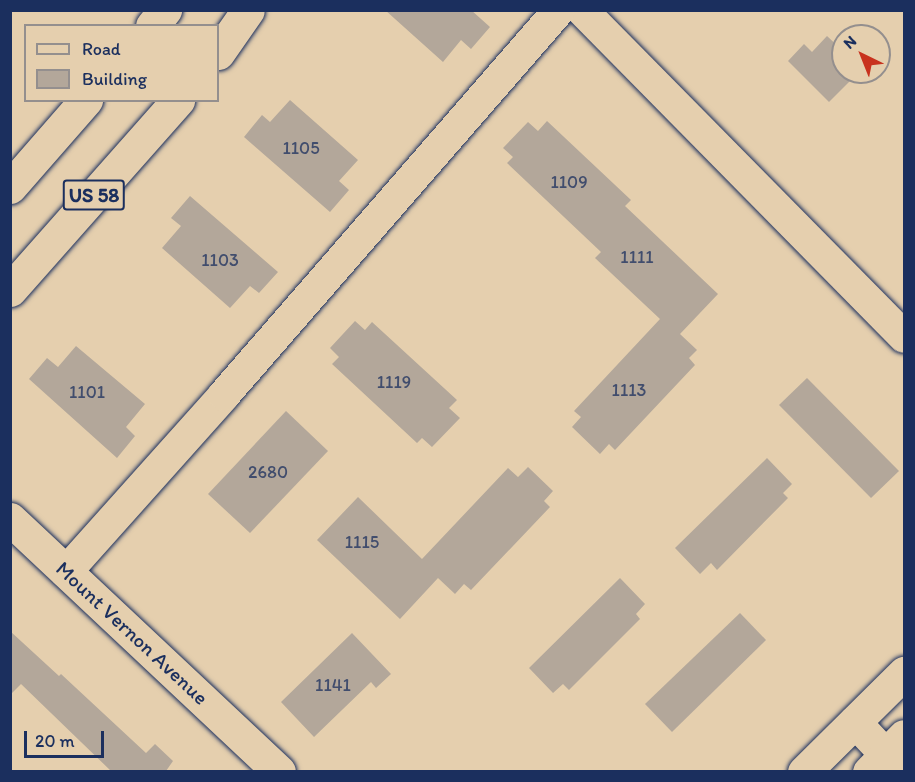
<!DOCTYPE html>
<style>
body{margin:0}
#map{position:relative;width:915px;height:782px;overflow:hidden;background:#e5cfae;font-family:Itim,sans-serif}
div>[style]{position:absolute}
.building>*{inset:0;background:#b3a79a}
.roads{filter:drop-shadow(0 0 2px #1b2f5e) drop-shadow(0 0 2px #1b2f5e)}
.minor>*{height:32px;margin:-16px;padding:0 16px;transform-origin:16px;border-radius:16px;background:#e5cfae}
.tertiary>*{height:33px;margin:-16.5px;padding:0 16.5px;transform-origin:16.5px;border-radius:16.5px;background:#e5cfae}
.secondary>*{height:33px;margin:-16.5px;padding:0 16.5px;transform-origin:16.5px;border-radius:16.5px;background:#e5cfae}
.primary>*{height:33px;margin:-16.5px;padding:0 16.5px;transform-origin:16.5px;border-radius:16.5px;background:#e5cfae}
span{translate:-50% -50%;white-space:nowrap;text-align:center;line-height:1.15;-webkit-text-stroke:4.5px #e5cfae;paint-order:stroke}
.number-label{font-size:18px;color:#414d6d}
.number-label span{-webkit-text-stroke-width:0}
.shield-label span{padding:2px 4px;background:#e5cfae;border:2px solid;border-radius:4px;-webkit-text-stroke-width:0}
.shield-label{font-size:20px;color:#1b2f5e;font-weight:700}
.street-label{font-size:21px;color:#1b2f5e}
.frame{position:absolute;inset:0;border:12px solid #1b2f5e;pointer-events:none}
.legend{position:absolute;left:24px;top:24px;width:195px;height:78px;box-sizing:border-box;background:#e5cfae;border:2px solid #948f8e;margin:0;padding:8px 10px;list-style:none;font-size:18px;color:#1b2f5e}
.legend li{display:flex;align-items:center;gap:12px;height:30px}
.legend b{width:30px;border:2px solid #948f8e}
.north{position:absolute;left:831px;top:24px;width:60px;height:60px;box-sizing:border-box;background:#e5cfae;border:2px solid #948f8e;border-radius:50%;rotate:317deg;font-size:16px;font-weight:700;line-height:24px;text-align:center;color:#1b2f5e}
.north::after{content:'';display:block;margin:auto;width:21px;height:27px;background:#c8321e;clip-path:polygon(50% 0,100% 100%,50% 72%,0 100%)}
.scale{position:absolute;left:24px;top:731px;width:80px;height:27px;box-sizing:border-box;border:3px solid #1b2f5e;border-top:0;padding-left:8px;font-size:18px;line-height:21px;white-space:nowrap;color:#1b2f5e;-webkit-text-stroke:4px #e5cfae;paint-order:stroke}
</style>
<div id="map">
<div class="building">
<div style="clip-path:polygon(385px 10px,471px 10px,490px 27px,471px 49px,461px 40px,443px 62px)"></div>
<div style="clip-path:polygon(827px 36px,843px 51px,843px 72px,859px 72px,829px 102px,788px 61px,804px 44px,812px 52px)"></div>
<div style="clip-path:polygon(290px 100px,358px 160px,339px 181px,349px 190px,330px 212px,244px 137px,262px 115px,270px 122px)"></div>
<div style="clip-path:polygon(547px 121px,631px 200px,625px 206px,718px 294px,680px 334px,697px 350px,689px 358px,695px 365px,615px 450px,609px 444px,600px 454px,572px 427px,581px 417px,574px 411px,660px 319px,595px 258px,601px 252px,507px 163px,513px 157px,503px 148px,528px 122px,538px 131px)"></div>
<div style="clip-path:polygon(190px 196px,278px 272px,259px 293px,250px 286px,230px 308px,162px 248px,181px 226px,171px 218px)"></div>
<div style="clip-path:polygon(355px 321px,365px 330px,372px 322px,457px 400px,449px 408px,460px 418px,432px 447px,422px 438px,417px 443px,332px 364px,339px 357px,330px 348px)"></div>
<div style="clip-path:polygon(76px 346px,145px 404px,126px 427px,135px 436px,117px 458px,29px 379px,47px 358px,58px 367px)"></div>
<div style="clip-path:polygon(807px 378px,899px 471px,871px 498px,779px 405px)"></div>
<div style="clip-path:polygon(286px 411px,328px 451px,250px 533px,208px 494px)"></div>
<div style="clip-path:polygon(767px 458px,792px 484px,783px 493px,788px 498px,717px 570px,711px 563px,700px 574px,675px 548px)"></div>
<div style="clip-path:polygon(528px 467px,553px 491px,544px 501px,550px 507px,471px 590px,464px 584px,455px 594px,438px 578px,400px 619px,317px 540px,358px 497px,422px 559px,508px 468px,518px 477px)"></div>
<div style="clip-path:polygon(620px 578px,645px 604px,636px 614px,640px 619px,569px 690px,563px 684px,553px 693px,529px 668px)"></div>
<div style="clip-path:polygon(740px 613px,766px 640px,672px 732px,645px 704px)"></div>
<div style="clip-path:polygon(10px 631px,59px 676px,61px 674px,146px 753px,155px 744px,173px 761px,166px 771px,111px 771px,21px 684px,10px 695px)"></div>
<div style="clip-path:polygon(352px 633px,391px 674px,376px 688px,371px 682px,314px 737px,281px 702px)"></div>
</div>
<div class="roads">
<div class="minor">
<div style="left:582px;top:10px;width:459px;rotate:45.4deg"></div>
<div style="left:66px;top:572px;width:237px;rotate:-48.2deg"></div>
<div style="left:224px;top:395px;width:510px;rotate:-48.97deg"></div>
<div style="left:855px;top:722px;width:69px;rotate:46.8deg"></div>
</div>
<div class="tertiary">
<div style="left:10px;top:519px;width:369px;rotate:43.2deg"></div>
</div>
<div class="secondary">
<div style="left:804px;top:772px;width:141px;rotate:-44.7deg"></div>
<div style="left:869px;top:772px;width:50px;rotate:-45.8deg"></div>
</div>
<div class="primary">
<div style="left:152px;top:26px;width:21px;rotate:-51deg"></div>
<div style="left:218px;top:53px;width:52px;rotate:-55.1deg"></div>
<div style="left:10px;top:187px;width:116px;rotate:-48.9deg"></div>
<div style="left:10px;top:290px;width:254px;rotate:-48.5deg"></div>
</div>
</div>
<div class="number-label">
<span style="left:301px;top:148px">1105</span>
<span style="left:569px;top:182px">1109</span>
<span style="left:637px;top:257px">1111</span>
<span style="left:220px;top:260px">1103</span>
<span style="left:394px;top:382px">1119</span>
<span style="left:629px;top:390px">1113</span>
<span style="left:87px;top:392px">1101</span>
<span style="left:268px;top:472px">2680</span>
<span style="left:362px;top:542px">1115</span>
<span style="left:333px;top:685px">1141</span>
</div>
<div class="shield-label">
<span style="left:94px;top:195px">US 58</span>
</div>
<div class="street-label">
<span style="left:132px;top:633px;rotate:43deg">Mount Vernon Avenue</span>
</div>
<div class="frame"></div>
<ul class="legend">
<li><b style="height:8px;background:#e5cfae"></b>Road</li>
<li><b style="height:16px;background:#b3a79a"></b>Building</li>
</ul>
<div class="north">N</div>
<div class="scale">20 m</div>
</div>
